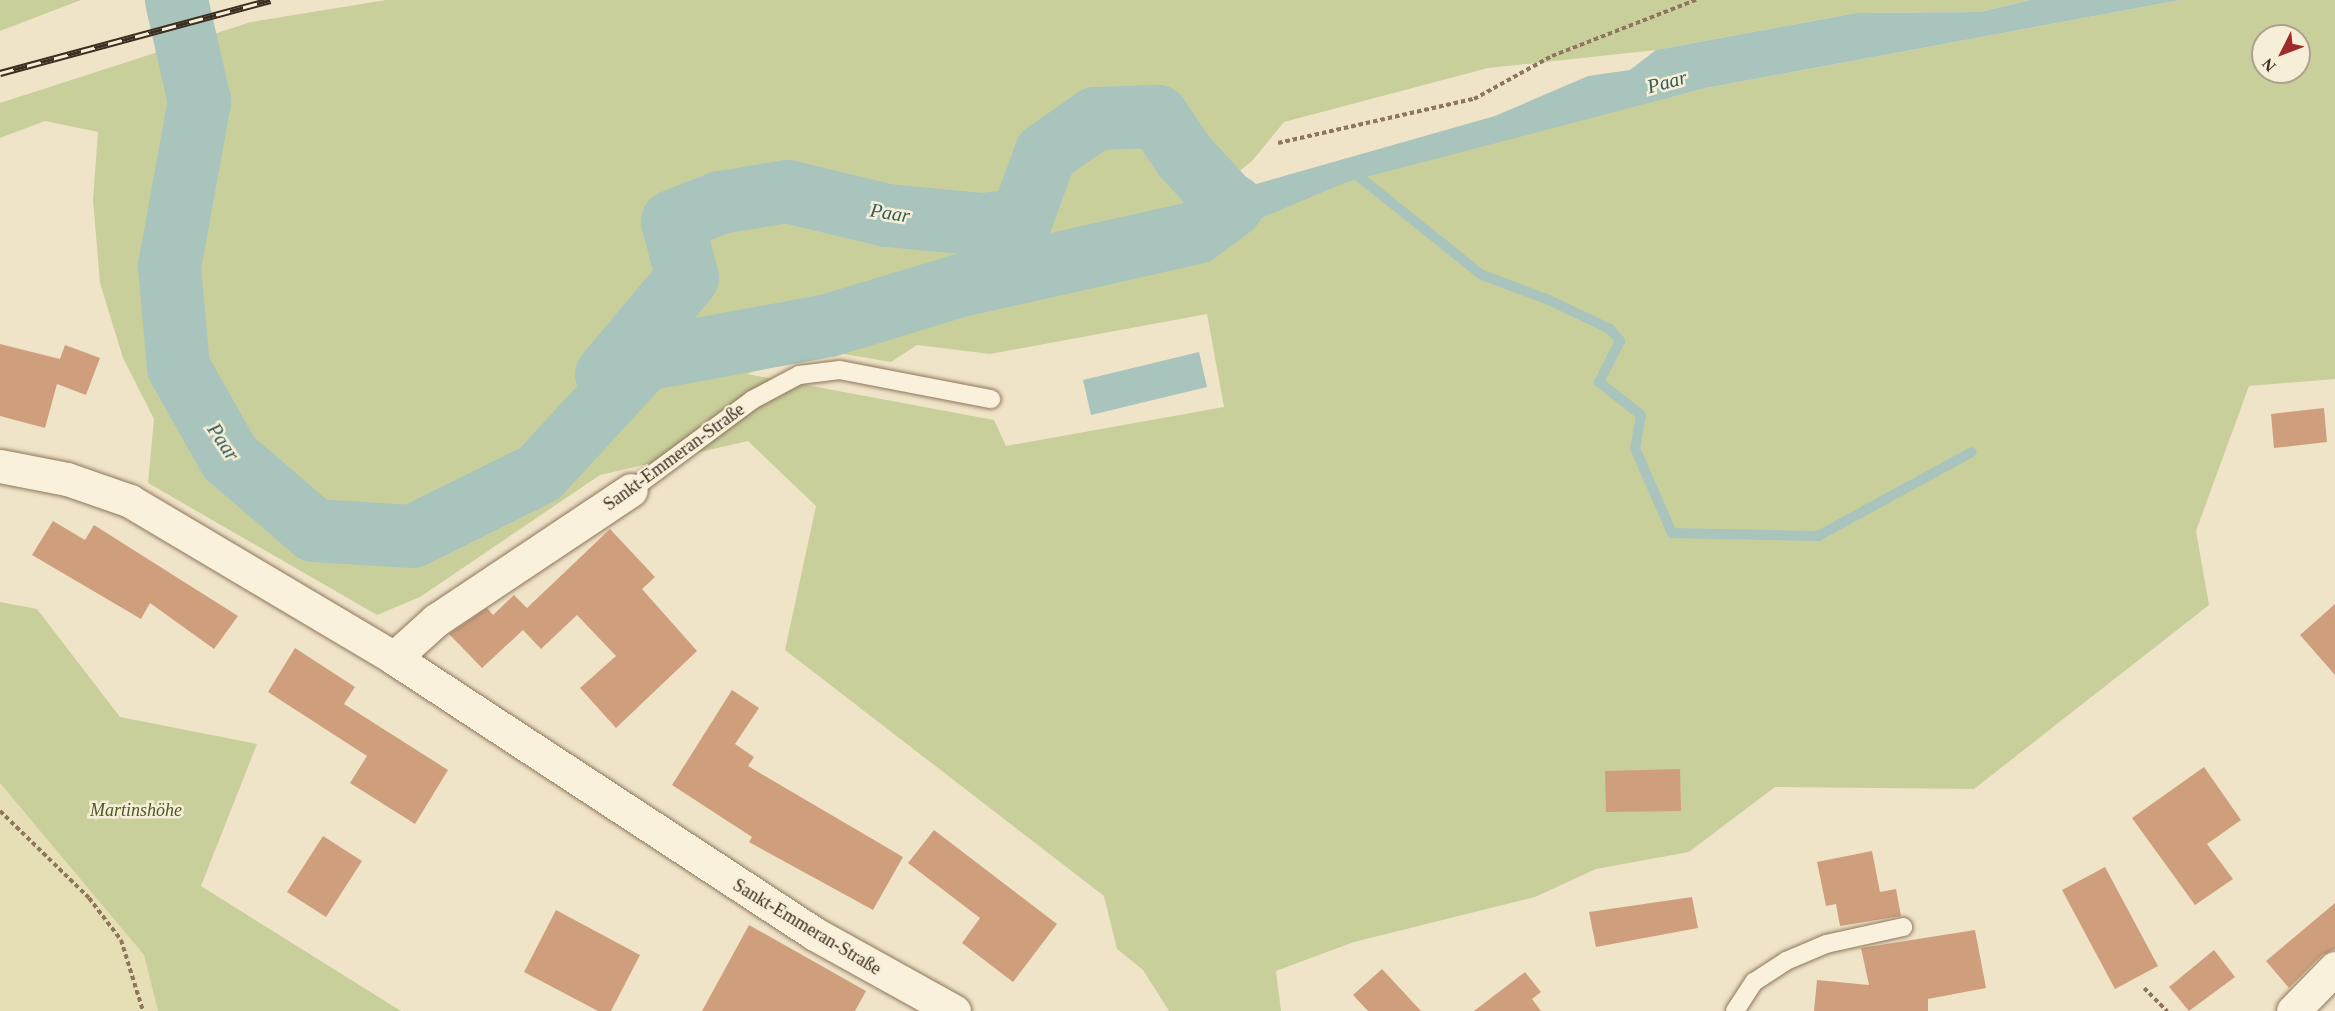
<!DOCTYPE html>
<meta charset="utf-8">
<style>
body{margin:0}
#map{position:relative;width:2335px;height:1011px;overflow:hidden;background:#f0e4c8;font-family:"Times New Roman",serif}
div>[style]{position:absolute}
.farmland>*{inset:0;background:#e6deb5}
.green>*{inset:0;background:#c9cf9b}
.water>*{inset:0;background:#a9c4bc}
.stream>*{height:10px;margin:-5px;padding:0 5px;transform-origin:5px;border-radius:5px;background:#a9c4bc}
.river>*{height:63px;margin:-31.5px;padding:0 31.5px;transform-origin:31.5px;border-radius:31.5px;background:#a9c4bc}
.building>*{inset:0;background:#cf9f7d}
.path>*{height:4px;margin-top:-2px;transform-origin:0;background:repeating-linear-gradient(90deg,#8d765c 0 4.5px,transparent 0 7.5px)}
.roads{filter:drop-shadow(0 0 2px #8d765c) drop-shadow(0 0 2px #8d765c)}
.lane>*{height:18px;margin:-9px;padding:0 9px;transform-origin:9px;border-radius:9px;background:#faf1dc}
.street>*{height:33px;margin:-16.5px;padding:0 16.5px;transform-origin:16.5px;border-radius:16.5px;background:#faf1dc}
.rail>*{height:7px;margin-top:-3.5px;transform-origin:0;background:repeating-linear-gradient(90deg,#f7eed8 0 14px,#3d2e20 0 28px);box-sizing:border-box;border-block:2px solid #3d2e20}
span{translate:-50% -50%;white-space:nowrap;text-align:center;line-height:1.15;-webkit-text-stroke:5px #f7eed8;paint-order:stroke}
.street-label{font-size:18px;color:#3d2e20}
.park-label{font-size:18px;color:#4d5a26;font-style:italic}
.water-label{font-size:20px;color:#2f5d5a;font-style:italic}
.north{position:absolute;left:2251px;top:24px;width:60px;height:60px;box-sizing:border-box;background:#f7eed8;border:2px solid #ada18e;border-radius:50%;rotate:228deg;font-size:16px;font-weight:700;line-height:24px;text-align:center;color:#3d2e20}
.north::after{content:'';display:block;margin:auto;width:21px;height:27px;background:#9e2a2b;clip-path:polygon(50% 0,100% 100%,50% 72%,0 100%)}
</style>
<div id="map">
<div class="farmland">
<div style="clip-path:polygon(0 783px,144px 955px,158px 1011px,0 1011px)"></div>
</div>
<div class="green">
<div style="clip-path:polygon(0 0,81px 0,0 31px)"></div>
<div style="clip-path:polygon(evenodd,386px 0,2030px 0,1980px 12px,1856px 13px,1656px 50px,1488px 68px,1284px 122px,1252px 161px,1210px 195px,1198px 217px,1706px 88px,2181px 0,2335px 0,2335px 379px,2249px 386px,2196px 531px,2209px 605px,1974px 789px,1775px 787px,1689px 852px,1596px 869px,1535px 897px,1354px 942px,1276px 971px,1281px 1011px,1169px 1011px,1143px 970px,1117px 949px,1104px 896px,785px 650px,816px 506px,748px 441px,600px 475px,420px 597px,377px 615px,148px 483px,154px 419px,123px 358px,100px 283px,93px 200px,98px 132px,45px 121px,0 138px,0 103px,251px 22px,386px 0,2263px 36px,2299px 36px,2299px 72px,2263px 72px,2263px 36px,386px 0,1207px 314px,1224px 407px,1006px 446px,994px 420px,747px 374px,795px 354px,832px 352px,891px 362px,917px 345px,990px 354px,1207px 314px)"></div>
<div style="clip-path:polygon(0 602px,37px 609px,120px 717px,257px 744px,201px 886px,401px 1011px,158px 1011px,144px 955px,0 783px)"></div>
</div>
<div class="water">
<div style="clip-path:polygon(148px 0,199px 0,222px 78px,208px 144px,183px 135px,174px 63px)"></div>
<div style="clip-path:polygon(2030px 0,2181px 0,1706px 88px,1347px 182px,1216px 237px,1168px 268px,1149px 228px,1197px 218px,1228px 192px,1495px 116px,1588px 76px,1630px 70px,1656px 50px,1856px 13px,1980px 12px)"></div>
<div style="clip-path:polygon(1199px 352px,1207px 387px,1091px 415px,1083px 380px)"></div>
</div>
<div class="stream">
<div style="left:1352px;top:171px;width:166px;rotate:38.7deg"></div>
<div style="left:1482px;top:275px;width:72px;rotate:20.5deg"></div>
<div style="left:1549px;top:300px;width:68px;rotate:25.4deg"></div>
<div style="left:1610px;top:329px;width:16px;rotate:50deg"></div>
<div style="left:1620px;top:341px;width:46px;rotate:117.1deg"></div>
<div style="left:1599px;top:382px;width:53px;rotate:38.2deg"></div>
<div style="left:1641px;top:415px;width:34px;rotate:100deg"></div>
<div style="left:1635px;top:448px;width:93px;rotate:66.5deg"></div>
<div style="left:1672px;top:533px;width:146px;rotate:1.2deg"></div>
<div style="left:1818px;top:536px;width:175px;rotate:-28.6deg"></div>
</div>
<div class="river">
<div style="left:176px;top:0;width:104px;rotate:77.2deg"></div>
<div style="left:199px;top:101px;width:168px;rotate:100.3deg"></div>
<div style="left:169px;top:266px;width:101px;rotate:84.9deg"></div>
<div style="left:178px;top:367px;width:103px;rotate:60.5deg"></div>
<div style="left:229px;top:457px;width:112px;rotate:40.7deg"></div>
<div style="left:314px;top:530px;width:98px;rotate:3.5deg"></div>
<div style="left:412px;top:536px;width:142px;rotate:-26.4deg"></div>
<div style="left:539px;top:473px;width:155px;rotate:-47.4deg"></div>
<div style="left:644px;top:359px;width:187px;rotate:-10.5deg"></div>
<div style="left:828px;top:325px;width:134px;rotate:-16.9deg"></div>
<div style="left:956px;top:286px;width:246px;rotate:-12.7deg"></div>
<div style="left:1196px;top:232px;width:45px;rotate:-36.9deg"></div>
<div style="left:606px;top:374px;width:126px;rotate:-50.1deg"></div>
<div style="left:687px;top:277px;width:58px;rotate:-105deg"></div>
<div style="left:672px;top:221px;width:52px;rotate:-21.6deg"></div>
<div style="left:720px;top:202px;width:68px;rotate:-9.3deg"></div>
<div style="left:787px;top:191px;width:103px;rotate:13.5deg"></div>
<div style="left:887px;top:215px;width:96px;rotate:5.4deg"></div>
<div style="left:983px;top:224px;width:38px;rotate:-7deg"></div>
<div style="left:1021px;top:219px;width:70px;rotate:-70deg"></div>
<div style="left:1045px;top:153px;width:61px;rotate:-35deg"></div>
<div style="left:1095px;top:118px;width:62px;rotate:-1.8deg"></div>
<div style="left:1157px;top:116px;width:48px;rotate:56deg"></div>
<div style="left:1184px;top:156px;width:68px;rotate:47.4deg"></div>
</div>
<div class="building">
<div style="clip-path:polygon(0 344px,60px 359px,65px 345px,100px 358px,86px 395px,57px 384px,45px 428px,0 416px)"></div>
<div style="clip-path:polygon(2324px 408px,2327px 442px,2274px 448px,2271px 414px)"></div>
<div style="clip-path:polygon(53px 521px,85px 540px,94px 525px,238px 616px,214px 649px,150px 603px,141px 619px,32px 555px)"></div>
<div style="clip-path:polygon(610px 529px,655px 577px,642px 589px,697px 651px,616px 728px,580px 688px,616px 656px,577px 615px,541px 649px,523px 630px,482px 668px,449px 634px,487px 608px,493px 615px,514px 595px,527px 608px)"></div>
<div style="clip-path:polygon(2335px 604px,2335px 675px,2300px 635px)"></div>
<div style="clip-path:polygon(295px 648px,355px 687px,344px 704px,448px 770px,415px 824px,350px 783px,367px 756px,268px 692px)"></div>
<div style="clip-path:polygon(732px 690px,759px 708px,735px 744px,754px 757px,748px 766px,903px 857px,873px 910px,749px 842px,752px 837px,672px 785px)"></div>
<div style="clip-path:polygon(2204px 767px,2241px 820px,2207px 844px,2233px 879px,2195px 905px,2132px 818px)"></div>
<div style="clip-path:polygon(1680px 769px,1681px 811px,1606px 812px,1605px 771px)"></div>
<div style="clip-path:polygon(934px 830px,1057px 924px,1013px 982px,962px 943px,980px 918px,908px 863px)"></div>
<div style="clip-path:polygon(323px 836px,362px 861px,326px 917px,287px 892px)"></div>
<div style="clip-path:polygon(1872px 851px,1880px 892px,1896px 889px,1901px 916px,1840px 926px,1836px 904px,1826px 906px,1817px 862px)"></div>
<div style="clip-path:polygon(2105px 867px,2158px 966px,2115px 989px,2062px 890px)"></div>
<div style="clip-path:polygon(1692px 897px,1698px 928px,1596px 947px,1589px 912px)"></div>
<div style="clip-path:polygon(2335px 903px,2335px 949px,2322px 955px,2289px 988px,2266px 961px)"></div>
<div style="clip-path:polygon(556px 910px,640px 955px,611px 1011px,598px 1011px,524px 972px)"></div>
<div style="clip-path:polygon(749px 925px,866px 991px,855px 1011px,702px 1011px)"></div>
<div style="clip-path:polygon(1975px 930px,1986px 988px,1928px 999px,1928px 1011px,1814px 1011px,1817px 980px,1869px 985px,1861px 948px)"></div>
<div style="clip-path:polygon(2214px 950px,2235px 977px,2189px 1011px,2169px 987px)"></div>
<div style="clip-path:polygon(1382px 969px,1421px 1011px,1368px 1011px,1353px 995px)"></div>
<div style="clip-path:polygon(1525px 972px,1541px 992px,1532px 999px,1541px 1011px,1474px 1011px)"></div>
</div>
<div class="path">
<div style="left:1278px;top:143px;width:201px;rotate:-12.7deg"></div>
<div style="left:1474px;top:99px;width:89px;rotate:-28.9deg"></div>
<div style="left:1552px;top:56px;width:155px;rotate:-21.3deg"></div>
<div style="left:0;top:811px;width:124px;rotate:44.3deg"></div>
<div style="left:89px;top:898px;width:53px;rotate:52.7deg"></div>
<div style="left:121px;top:940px;width:74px;rotate:72.8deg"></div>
<div style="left:2144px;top:988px;width:33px;rotate:45deg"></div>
</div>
<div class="roads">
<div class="lane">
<div style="left:631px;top:490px;width:151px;rotate:-36.6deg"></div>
<div style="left:752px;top:400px;width:53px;rotate:-28deg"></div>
<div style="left:799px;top:375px;width:41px;rotate:-7deg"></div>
<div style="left:840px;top:370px;width:154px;rotate:10.9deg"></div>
<div style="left:1735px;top:1011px;width:35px;rotate:-57deg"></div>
<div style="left:1754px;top:982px;width:38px;rotate:-33deg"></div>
<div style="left:1786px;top:961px;width:43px;rotate:-23deg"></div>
<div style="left:1826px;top:944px;width:79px;rotate:-12.4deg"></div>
</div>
<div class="street">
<div style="left:0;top:466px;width:68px;rotate:11deg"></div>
<div style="left:67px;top:479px;width:67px;rotate:19.2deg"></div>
<div style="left:130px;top:501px;width:307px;rotate:30.7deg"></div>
<div style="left:394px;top:658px;width:503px;rotate:33.25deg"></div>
<div style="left:815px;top:934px;width:159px;rotate:29deg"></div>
<div style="left:394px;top:658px;width:57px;rotate:-42.1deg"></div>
<div style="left:436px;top:620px;width:234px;rotate:-33.7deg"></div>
<div style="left:2293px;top:1011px;width:60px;rotate:-45.7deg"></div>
</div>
</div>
<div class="rail">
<div style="left:0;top:73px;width:280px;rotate:-15.1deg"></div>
</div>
<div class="street-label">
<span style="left:674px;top:457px;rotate:-36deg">Sankt-Emmeran-Straße</span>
<span style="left:807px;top:927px;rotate:31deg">Sankt-Emmeran-Straße</span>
</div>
<div class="park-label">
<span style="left:136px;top:810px">Martinshöhe</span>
</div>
<div class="water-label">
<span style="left:1667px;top:82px;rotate:-15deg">Paar</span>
<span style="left:890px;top:213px;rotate:9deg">Paar</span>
<span style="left:223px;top:442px;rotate:56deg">Paar</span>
</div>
<div class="north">N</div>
</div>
